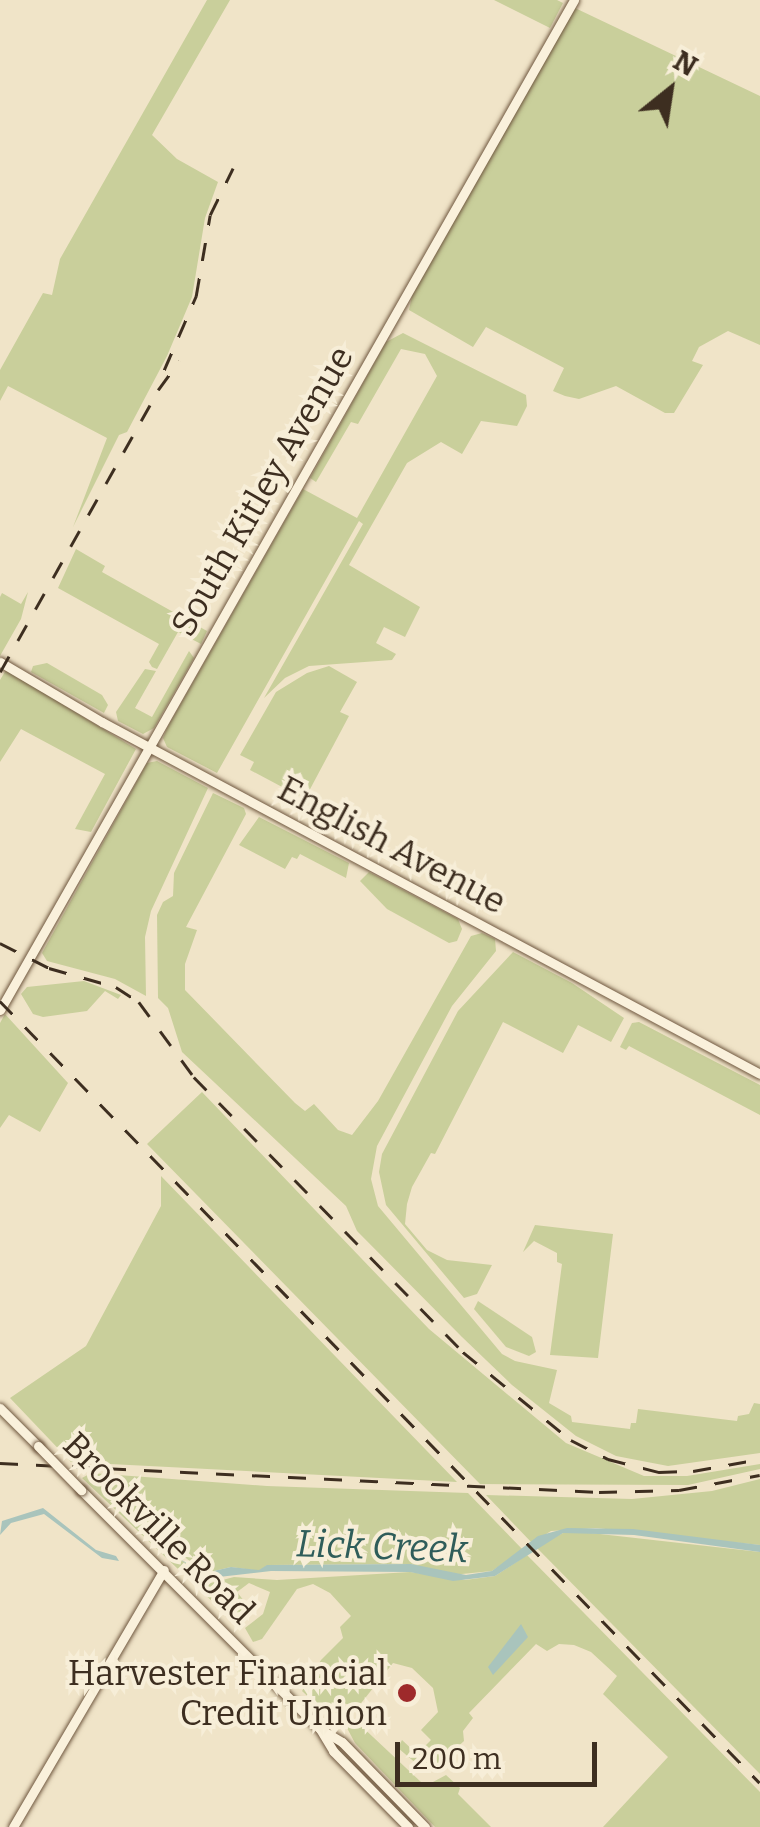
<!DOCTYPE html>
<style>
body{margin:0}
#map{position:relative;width:760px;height:1827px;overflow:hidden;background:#f0e4c8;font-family:Bitter,serif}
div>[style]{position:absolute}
.green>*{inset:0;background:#c9cf9b}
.water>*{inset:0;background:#a9c4bc}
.roads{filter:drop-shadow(0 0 2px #6f573f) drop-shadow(0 0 2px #6f573f)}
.secondary>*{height:9px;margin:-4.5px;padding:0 4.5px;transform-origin:4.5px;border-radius:4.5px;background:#faf1dc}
.rail>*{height:2.5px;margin-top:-1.25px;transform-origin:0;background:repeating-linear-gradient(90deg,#3d2e20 0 18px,transparent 0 36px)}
.bridges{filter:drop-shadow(0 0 2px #6f573f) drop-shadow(0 0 2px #6f573f)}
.secondary-bridge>*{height:9px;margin:-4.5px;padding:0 4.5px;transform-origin:4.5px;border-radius:4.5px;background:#faf1dc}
.dots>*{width:28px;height:28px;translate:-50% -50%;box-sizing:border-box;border:5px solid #f7eed8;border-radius:50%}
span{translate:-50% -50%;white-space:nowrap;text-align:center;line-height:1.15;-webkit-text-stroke:8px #f7eed8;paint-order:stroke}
.street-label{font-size:35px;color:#3d2e20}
.poi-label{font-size:35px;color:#3d2e20}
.right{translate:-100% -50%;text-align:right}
.water-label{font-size:38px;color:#2f5d5a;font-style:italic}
.north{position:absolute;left:620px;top:40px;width:100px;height:100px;-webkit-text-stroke:8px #f7eed8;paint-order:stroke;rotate:30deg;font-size:28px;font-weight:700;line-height:40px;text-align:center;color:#3d2e20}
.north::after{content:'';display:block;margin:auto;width:35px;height:45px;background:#3d2e20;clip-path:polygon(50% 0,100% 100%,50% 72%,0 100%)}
.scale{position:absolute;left:395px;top:1742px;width:202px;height:45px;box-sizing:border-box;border:5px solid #3d2e20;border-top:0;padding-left:12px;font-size:30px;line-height:35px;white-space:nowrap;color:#3d2e20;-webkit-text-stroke:8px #f7eed8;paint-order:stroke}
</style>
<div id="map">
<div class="green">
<div style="clip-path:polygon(207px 0,230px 0,152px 135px,177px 159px,218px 182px,205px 218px,192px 297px,167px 356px,127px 432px,119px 435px,73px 527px,107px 438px,8px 386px,0 401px,0 370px,43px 293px,52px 295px,60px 259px)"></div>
<div style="clip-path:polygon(494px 0,557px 0,563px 3px,550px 28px)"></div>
<div style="clip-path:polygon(575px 8px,760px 96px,760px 345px,728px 331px,699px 347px,692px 361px,703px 365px,674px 413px,665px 413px,616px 386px,579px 399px,565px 396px,553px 391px,564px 368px,486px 327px,473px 347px,409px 310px,412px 296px)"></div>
<div style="clip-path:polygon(403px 333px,526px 395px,527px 406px,517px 426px,481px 421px,462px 454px,441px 442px,407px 463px,349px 565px,420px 607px,405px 637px,384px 627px,376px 643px,396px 654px,392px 660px,309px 666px,285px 678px,264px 698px,363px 524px,359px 521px,217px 773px,167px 747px,163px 738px,167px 728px,303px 489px,357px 518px,437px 376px,425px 354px,401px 349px,358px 424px,351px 422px,316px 482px,310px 478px,386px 342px)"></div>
<div style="clip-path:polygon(76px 549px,105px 566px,102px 572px,207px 631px,201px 644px,178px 632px,157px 669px,152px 667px,149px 662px,159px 644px,58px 588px)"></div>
<div style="clip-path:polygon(28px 592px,21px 619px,0 656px,0 597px,2px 593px,21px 604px)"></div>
<div style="clip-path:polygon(189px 651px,194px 658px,154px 728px,143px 734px,118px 721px,116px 712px,145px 669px,156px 671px,135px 708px,152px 717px)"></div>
<div style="clip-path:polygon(47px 663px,102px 695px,108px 705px,104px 713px,31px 672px,33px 666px)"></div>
<div style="clip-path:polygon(329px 666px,357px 682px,340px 712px,349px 716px,308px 793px,302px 790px,299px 796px,250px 770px,254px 762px,240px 755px,276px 692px,307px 673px)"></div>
<div style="clip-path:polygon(6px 670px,136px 749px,91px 832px,75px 829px,105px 774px,21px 729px,0 762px,0 680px)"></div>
<div style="clip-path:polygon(157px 761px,208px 788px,151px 911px,145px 937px,146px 996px,115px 979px,47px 961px,42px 953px,147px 763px)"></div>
<div style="clip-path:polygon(213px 793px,244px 808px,246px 814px,186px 927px,197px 930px,185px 964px,185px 990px,295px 1103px,305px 1111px,314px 1104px,338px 1130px,352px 1135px,378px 1101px,471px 936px,482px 933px,495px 939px,496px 951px,452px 1006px,377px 1146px,371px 1179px,378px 1206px,502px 1354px,515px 1361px,557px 1370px,549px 1403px,571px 1416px,572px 1422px,630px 1429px,631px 1423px,636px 1423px,638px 1409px,737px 1421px,738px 1416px,749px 1414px,754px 1403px,760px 1404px,760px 1453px,668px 1466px,616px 1456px,576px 1436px,512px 1385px,462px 1337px,357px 1231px,346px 1206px,182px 1052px,168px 1008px,158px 998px,157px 915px,163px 902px,173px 896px,174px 873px)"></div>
<div style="clip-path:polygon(259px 817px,349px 863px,346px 878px,300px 854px,297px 859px,292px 857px,285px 869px,239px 845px)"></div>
<div style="clip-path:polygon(369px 872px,458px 919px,462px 929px,457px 941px,449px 943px,387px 909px,360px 881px)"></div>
<div style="clip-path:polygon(513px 952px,572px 983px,624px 1018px,611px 1042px,578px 1025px,563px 1053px,503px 1022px,435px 1154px,431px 1153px,412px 1187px,407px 1204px,405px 1224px,427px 1250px,447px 1260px,492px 1265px,477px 1294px,464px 1298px,386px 1205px,379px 1172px,382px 1154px,458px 1011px)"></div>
<div style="clip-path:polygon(84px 981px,121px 995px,118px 999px,105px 991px,87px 1011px,43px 1017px,33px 1014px,21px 994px,27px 987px)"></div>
<div style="clip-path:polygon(5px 1014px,68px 1083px,40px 1132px,9px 1115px,0 1128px,0 1023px)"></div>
<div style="clip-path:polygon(639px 1022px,760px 1085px,760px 1115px,629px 1046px,626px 1050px,620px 1047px,632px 1023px)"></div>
<div style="clip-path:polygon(202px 1092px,429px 1329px,566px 1443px,644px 1476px,687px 1476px,760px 1464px,760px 1469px,688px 1485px,480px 1484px,147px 1144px)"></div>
<div style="clip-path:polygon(161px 1176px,457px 1482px,71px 1462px,10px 1398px,86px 1346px,161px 1206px)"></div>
<div style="clip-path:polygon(535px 1225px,613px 1234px,598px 1358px,550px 1355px,562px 1264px,557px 1262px,557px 1253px,534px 1241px,523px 1252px)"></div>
<div style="clip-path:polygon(478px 1301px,532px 1337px,536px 1352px,529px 1356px,506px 1347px,474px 1309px)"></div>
<div style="clip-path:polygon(91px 1473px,267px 1486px,468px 1493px,523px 1550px,492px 1571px,452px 1575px,411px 1564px,268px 1565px,259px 1571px,231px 1567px,205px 1573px,182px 1555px,174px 1555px,206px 1578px,207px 1584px,234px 1577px,277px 1580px,410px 1572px,465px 1580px,495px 1576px,527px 1555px,760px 1792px,760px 1827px,603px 1827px,668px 1757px,603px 1694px,617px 1676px,591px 1652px,574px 1645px,559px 1644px,547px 1651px,536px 1644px,469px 1713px,473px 1718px,463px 1731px,464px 1741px,436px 1767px,424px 1770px,398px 1748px,402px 1740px,417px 1754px,431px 1740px,421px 1730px,438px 1712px,433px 1688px,412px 1668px,393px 1663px,358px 1707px,343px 1703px,318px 1706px,302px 1691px,321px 1660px,343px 1638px,340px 1627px,351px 1616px,330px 1593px,313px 1584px,297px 1589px,262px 1639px,253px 1642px,245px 1628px,263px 1614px,270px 1592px,249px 1583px,237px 1592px,251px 1610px,243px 1623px,235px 1623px,82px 1478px)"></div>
<div style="clip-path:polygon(760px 1479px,760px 1545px,596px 1528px,551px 1531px,532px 1543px,486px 1495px,632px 1499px,712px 1491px)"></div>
<div style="clip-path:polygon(582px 1532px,760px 1552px,760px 1774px,536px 1547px,563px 1533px)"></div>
<div style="clip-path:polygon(357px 1722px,421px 1782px,433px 1782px,446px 1775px,460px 1788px,458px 1794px,491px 1827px,435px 1827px,355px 1743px,347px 1728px)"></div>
</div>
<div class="water">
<div style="clip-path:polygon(43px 1508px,96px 1550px,116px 1556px,119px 1561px,102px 1558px,44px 1514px,11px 1523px,0 1535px,2px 1521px)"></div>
<div style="clip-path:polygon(567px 1528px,633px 1529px,760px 1545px,760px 1552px,634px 1535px,563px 1533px,495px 1576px,453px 1581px,410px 1572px,271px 1571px,210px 1578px,174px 1556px,205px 1573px,231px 1567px,259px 1570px,267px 1565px,411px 1564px,466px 1575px,492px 1571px,538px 1536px)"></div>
<div style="clip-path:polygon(521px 1624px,528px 1637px,493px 1675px,488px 1667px)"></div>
</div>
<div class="roads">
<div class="secondary">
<div style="left:0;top:662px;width:118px;rotate:30.5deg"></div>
<div style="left:102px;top:722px;width:746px;rotate:28.14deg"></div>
<div style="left:0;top:1010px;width:1162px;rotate:-60.39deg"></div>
<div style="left:0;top:1408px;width:54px;rotate:45deg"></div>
<div style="left:81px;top:1490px;width:338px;rotate:45deg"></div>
<div style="left:320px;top:1729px;width:26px;rotate:59deg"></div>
<div style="left:333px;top:1751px;width:107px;rotate:45.4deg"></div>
<div style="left:322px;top:1730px;width:23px;rotate:31deg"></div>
<div style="left:342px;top:1742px;width:119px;rotate:45.7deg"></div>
<div style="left:13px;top:1827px;width:298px;rotate:-59.6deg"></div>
</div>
</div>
<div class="rail">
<div style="left:164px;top:370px;width:81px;rotate:-66.6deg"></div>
<div style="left:196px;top:296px;width:82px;rotate:-80.2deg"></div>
<div style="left:210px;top:215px;width:52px;rotate:-63.9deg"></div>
<div style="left:0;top:672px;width:323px;rotate:-60.7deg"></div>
<div style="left:158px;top:390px;width:36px;rotate:-54deg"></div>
<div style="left:0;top:943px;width:55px;rotate:27deg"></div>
<div style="left:49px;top:968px;width:70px;rotate:15.8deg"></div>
<div style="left:116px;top:987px;width:27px;rotate:33deg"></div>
<div style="left:139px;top:1002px;width:93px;rotate:53.7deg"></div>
<div style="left:194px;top:1077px;width:385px;rotate:45.6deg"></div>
<div style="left:463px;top:1352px;width:139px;rotate:39.2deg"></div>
<div style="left:571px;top:1440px;width:42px;rotate:27.2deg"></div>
<div style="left:608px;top:1459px;width:53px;rotate:14.3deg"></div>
<div style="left:659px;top:1472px;width:34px;rotate:-2deg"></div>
<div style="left:693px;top:1471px;width:68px;rotate:-10.2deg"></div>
<div style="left:0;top:1001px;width:1090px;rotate:45.82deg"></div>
<div style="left:0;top:1463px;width:600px;rotate:2.77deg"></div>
<div style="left:599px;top:1492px;width:80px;rotate:-1.4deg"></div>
<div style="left:679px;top:1490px;width:82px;rotate:-10.5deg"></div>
</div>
<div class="bridges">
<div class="secondary-bridge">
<div style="left:38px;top:1446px;width:62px;rotate:45.7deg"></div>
</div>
</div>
<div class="dots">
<div style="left:407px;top:1693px;background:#9e2a2b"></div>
</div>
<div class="street-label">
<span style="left:262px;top:491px;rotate:-60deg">South Kitley Avenue</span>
<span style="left:392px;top:845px;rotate:28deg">English Avenue</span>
<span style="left:159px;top:1528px;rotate:45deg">Brookville Road</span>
</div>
<div class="poi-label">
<span class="right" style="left:387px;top:1693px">Harvester Financial<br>Credit Union</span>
</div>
<div class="water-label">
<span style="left:382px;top:1547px;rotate:2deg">Lick Creek</span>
</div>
<div class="north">N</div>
<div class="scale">200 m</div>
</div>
